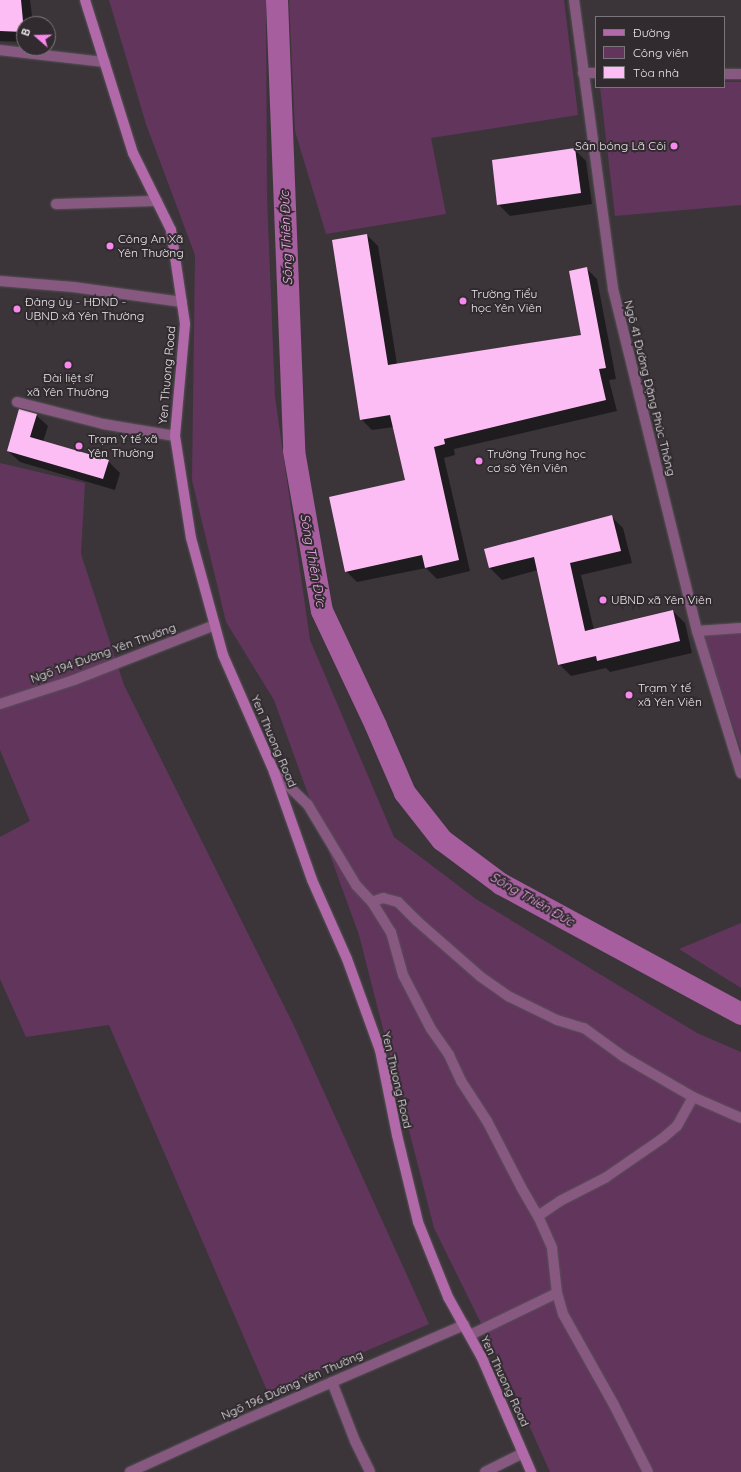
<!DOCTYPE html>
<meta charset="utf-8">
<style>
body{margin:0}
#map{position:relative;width:741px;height:1472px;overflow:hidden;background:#3b353a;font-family:Quicksand,sans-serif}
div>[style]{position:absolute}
.green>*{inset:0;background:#62355d}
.shadow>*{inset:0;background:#0007}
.canal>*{height:22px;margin:-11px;padding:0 11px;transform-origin:11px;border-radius:11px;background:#a65e9e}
.building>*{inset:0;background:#fcbdf4}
.roads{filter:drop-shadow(0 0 1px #575156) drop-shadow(0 0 1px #575156)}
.service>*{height:10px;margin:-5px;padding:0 5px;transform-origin:5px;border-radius:5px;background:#875981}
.minor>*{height:10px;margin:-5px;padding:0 5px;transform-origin:5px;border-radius:5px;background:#875981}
.tertiary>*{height:10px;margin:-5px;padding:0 5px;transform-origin:5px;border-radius:5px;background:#875981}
.secondary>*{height:10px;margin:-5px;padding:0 5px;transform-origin:5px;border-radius:5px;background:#b269aa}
.dots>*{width:11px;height:11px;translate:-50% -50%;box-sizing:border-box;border:2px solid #312b30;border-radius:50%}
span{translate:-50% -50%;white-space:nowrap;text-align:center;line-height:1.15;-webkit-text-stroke:4px #312b30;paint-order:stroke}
.poi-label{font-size:12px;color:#eae6e9}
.right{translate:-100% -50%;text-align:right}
.left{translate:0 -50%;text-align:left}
.street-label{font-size:12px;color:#eae6e9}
.water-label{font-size:13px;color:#f5a8eb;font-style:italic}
.legend{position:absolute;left:595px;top:16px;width:130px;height:72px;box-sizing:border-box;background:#312b30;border:1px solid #7b767a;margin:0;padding:5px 7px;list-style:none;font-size:12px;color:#eae6e9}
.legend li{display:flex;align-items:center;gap:8px;height:20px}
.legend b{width:20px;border:1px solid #7b767a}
.north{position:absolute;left:16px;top:16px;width:40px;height:40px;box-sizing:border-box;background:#312b30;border:1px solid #7b767a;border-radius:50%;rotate:290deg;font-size:11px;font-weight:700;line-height:16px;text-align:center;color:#eae6e9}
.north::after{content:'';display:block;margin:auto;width:14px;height:18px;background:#f788ec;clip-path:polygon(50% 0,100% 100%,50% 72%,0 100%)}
</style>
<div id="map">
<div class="green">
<div style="clip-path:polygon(109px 0,266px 0,267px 198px,275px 397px,310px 640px,394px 837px,476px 899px,697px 1033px,741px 1052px,741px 1472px,550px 1472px,507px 1376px,434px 1228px,359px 935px,274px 700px,226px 622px,192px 480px,195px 255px,146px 124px)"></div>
<div style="clip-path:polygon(289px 0,564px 0,578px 115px,431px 138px,446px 214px,326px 234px,295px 131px)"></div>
<div style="clip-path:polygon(724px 82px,741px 82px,741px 205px,615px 216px,600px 87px,724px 87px)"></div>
<div style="clip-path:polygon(0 463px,85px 483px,81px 554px,124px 685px,295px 1028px,429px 1324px,268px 1393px,109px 1025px,26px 1037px,0 979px,0 837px,30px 821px,0 750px)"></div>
<div style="clip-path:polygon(741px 632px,741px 750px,703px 634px)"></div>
<div style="clip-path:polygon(741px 923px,741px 988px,679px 949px)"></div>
</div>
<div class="shadow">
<div style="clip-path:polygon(0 0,30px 0,33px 24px,24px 24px,24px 42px,0 41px)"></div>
<div style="clip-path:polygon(574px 149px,586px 161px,592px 204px,510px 216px,498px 204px)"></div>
<div style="clip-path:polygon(367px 235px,378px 246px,397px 364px,582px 335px,586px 268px,597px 279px,616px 379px,609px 380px,617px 411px,454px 449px,455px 455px,444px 458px,470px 571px,437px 579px,426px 568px,357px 582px,346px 571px,406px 481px,394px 427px,372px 430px,361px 419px)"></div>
<div style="clip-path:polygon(36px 415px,48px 426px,43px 442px,108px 461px,120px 473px,115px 490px,20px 462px,8px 451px)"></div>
<div style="clip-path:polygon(611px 516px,623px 528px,632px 563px,581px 575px,594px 630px,673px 611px,685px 623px,692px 653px,610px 672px,606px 668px,571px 676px,559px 664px,538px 570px,502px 580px,490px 568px,485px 549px)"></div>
</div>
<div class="canal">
<div style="left:277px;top:0;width:451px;rotate:87.8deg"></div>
<div style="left:294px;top:451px;width:162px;rotate:80.1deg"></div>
<div style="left:322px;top:611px;width:127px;rotate:64.8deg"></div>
<div style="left:376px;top:726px;width:73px;rotate:66.6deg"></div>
<div style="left:405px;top:793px;width:60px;rotate:51.8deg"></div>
<div style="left:442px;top:840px;width:74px;rotate:36.7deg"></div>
<div style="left:501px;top:884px;width:273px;rotate:28.4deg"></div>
</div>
<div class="building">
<div style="clip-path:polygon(0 0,21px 0,24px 32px,0 31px)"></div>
<div style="clip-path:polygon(575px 148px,581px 193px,497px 205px,492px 160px)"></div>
<div style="clip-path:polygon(367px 234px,388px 365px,581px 335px,569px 271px,587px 267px,606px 368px,599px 369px,606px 400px,444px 439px,445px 444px,434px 447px,459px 560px,425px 568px,422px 555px,345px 572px,329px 497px,405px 480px,390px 415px,360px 420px,332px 240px)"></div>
<div style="clip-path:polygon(19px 409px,37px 414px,30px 437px,109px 460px,103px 479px,7px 451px)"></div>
<div style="clip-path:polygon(612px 515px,621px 551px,570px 563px,585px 631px,673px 610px,680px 641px,597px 661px,596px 656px,558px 665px,534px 557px,489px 568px,484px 549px)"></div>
</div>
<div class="roads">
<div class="service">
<div style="left:17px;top:402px;width:89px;rotate:14.3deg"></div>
<div style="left:103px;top:424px;width:73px;rotate:9.5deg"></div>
</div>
<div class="minor">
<div style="left:0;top:50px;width:105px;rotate:6.6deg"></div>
<div style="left:583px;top:73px;width:13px"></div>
<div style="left:724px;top:74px;width:17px"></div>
<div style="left:56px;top:204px;width:101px;rotate:-1.7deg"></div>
<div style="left:0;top:281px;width:73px;rotate:4.7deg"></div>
<div style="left:73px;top:287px;width:110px;rotate:7.8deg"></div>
<div style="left:0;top:704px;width:78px;rotate:-18deg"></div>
<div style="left:74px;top:680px;width:151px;rotate:-21.3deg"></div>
<div style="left:274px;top:772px;width:47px;rotate:44.1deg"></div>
<div style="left:308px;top:805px;width:93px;rotate:59deg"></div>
<div style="left:356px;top:885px;width:23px;rotate:47deg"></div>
<div style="left:372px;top:902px;width:36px;rotate:58deg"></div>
<div style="left:391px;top:932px;width:45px;rotate:74.4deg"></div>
<div style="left:403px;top:975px;width:61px;rotate:62.6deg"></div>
<div style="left:431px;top:1029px;width:32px;rotate:55deg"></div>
<div style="left:449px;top:1055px;width:29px;rotate:65deg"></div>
<div style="left:461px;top:1081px;width:48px;rotate:57deg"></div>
<div style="left:487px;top:1121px;width:74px;rotate:62.7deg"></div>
<div style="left:521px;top:1187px;width:34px;rotate:60deg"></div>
<div style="left:538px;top:1216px;width:35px;rotate:66deg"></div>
<div style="left:552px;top:1248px;width:45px;rotate:83.7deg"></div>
<div style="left:557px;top:1293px;width:97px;rotate:154.2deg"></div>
<div style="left:372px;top:902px;width:12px;rotate:-20deg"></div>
<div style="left:383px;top:898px;width:16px;rotate:15deg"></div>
<div style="left:398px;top:902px;width:27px;rotate:45deg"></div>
<div style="left:417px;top:921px;width:85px;rotate:41.2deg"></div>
<div style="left:481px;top:977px;width:35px;rotate:35deg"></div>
<div style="left:510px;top:997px;width:52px;rotate:26.1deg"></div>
<div style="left:557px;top:1020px;width:28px;rotate:17deg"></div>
<div style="left:584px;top:1028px;width:49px;rotate:35.9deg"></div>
<div style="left:624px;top:1057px;width:80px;rotate:30.1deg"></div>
<div style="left:693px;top:1097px;width:52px;rotate:23.6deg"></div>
<div style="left:538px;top:1216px;width:27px;rotate:-34deg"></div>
<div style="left:560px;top:1201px;width:51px;rotate:-27.1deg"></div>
<div style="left:605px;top:1178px;width:70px;rotate:-34.6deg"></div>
<div style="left:663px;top:1138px;width:18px;rotate:-41deg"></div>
<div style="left:677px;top:1126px;width:33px;rotate:-61deg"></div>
<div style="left:557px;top:1293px;width:22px;rotate:74deg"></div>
<div style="left:563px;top:1314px;width:104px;rotate:60.7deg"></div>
<div style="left:614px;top:1405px;width:75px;rotate:63.1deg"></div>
<div style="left:332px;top:1382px;width:63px;rotate:68.7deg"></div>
<div style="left:355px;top:1441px;width:34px;rotate:64deg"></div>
<div style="left:130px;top:1472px;width:113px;rotate:-24.5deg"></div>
<div style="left:233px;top:1425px;width:252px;rotate:-23.4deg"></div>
<div style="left:485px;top:1472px;width:42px;rotate:-26.6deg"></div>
</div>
<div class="tertiary">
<div style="left:574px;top:0;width:292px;rotate:82.3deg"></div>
<div style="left:613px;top:289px;width:352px;rotate:76.2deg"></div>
<div style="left:697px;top:631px;width:149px;rotate:72.8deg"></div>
<div style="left:697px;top:631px;width:44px;rotate:-3.9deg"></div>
</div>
<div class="secondary">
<div style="left:85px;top:0;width:160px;rotate:72.6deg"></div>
<div style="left:133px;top:153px;width:86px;rotate:63.7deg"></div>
<div style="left:171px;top:230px;width:95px;rotate:81.5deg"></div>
<div style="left:185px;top:324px;width:112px;rotate:95.1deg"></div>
<div style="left:175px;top:436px;width:103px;rotate:81.1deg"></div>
<div style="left:191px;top:538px;width:121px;rotate:74.7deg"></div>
<div style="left:223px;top:655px;width:128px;rotate:66.4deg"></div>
<div style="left:274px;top:772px;width:114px;rotate:70.6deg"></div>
<div style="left:312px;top:880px;width:86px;rotate:66.1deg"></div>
<div style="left:347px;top:959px;width:97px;rotate:70.1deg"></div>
<div style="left:380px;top:1050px;width:87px;rotate:78.7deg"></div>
<div style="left:397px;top:1135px;width:89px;rotate:76.4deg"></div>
<div style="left:418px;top:1222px;width:81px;rotate:68.2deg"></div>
<div style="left:448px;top:1297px;width:70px;rotate:60.9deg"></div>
<div style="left:482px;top:1358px;width:124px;rotate:66.7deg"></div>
</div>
</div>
<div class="dots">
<div style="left:674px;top:146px;background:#f788ec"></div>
<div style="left:110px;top:246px;background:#f788ec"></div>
<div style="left:463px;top:301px;background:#f788ec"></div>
<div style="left:17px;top:309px;background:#f788ec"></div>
<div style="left:68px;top:365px;background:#f788ec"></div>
<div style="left:79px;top:446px;background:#f788ec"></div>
<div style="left:479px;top:461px;background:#f788ec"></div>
<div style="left:603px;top:600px;background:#f788ec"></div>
<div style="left:629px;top:695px;background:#f788ec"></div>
</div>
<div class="poi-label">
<span class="right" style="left:666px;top:146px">Sân bóng Lã Côi</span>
<span class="left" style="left:118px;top:246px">Công An Xã<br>Yên Thường</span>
<span class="left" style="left:471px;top:301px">Trường Tiểu<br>học Yên Viên</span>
<span class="left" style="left:25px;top:309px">Đảng ủy - HĐND -<br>UBND xã Yên Thường</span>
<span style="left:68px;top:385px">Đài liệt sĩ<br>xã Yên Thường</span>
<span class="left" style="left:88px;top:446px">Trạm Y tế xã<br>Yên Thường</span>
<span class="left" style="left:487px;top:461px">Trường Trung học<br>cơ sở Yên Viên</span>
<span class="left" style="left:611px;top:600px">UBND xã Yên Viên</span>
<span class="left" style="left:638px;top:695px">Trạm Y tế<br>xã Yên Viên</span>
</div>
<div class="street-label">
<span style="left:167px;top:375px;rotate:-85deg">Yen Thuong Road</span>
<span style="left:650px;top:388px;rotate:76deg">Ngõ 41 Đường Đặng Phúc Thông</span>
<span style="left:103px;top:653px;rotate:-20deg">Ngõ 194 Đường Yên Thường</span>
<span style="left:274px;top:741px;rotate:67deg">Yen Thuong Road</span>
<span style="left:397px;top:1080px;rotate:77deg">Yen Thuong Road</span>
<span style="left:505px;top:1381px;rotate:65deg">Yen Thuong Road</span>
<span style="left:292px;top:1385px;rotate:-24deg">Ngõ 196 Đường Yên Thường</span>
</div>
<div class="water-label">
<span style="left:286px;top:238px;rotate:-92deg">Sông Thiên Đức</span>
<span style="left:313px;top:560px;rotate:80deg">Sông Thiên Đức</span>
<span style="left:532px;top:899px;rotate:30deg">Sông Thiên Đức</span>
</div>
<ul class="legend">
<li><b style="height:5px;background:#b269aa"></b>Đường</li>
<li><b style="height:11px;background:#62355d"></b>Công viên</li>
<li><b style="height:11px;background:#fcbdf4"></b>Tòa nhà</li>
</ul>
<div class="north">B</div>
</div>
